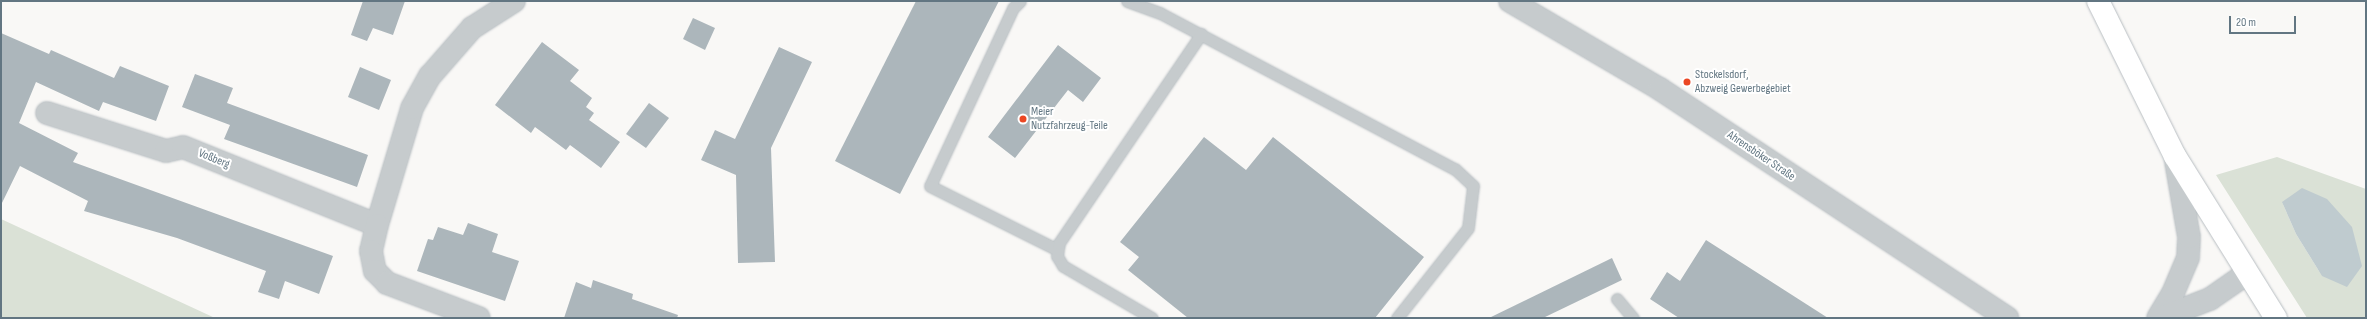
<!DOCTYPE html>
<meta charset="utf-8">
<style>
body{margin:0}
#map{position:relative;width:2367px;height:319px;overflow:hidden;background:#f9f8f6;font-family:"Sofia Sans Condensed",sans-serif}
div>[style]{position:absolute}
.green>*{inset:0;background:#dae1d6}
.water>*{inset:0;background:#bfcbcf}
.building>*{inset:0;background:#acb6bb}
.roads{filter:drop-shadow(0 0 1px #b8bec2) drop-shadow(0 0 1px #b8bec2)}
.service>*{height:11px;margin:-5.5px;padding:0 5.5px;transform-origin:5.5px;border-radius:5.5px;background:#c6cbcd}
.minor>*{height:22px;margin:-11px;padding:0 11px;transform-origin:11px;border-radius:11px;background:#c6cbcd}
.tertiary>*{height:22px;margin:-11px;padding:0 11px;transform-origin:11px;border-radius:11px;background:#c6cbcd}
.secondary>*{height:22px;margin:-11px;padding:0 11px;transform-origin:11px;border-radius:11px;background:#fff}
.dots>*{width:11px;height:11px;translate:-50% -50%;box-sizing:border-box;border:2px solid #fff;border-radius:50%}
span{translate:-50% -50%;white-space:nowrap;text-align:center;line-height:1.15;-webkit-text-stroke:4px #fff;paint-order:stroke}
.poi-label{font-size:12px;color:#627682}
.left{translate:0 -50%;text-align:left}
.street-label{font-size:12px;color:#627682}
.frame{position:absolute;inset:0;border:2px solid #627682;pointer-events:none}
.scale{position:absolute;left:2229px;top:16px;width:67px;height:18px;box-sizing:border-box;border:2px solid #627682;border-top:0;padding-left:5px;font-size:12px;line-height:14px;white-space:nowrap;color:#627682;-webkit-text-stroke:3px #fff;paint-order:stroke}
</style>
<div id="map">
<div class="green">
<div style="clip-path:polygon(evenodd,2277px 157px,2366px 189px,2366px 318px,2307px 318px,2216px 175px,2277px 157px,2282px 202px,2322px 276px,2296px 234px,2282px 202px)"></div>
<div style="clip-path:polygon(1px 219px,215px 318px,1px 318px)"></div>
</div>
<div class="water">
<div style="clip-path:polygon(2302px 188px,2327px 199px,2352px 227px,2362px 266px,2347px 287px,2322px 276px,2296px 234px,2282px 202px)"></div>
</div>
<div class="building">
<div style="clip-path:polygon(363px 1px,405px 1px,393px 35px,373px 28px,367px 41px,351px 35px)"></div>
<div style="clip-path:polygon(916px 1px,999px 1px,900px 194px,835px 161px)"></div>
<div style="clip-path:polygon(693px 18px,715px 28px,705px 50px,683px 39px)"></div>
<div style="clip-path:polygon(1px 33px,49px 54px,51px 50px,114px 78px,120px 66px,169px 86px,156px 121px,103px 102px,99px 111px,36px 82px,19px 123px,78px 153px,73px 162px,333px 256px,319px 294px,285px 281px,279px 299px,258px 292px,266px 271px,177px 238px,84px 211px,88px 201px,20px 166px,1px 205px)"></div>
<div style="clip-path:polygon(542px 42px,579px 70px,570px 81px,592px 98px,586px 107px,594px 113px,589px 120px,620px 142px,601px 168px,570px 145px,566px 150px,535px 127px,531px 133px,495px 105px)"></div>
<div style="clip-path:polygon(1058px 45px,1101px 78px,1083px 102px,1068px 90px,1015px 158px,988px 137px)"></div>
<div style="clip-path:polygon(779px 47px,812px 62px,771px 148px,775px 262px,738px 263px,736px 175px,701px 160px,715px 130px,735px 139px)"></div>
<div style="clip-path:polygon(360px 67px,391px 80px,379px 110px,348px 97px)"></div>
<div style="clip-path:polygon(195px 74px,233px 88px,227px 103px,368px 155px,357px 187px,224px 139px,230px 125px,182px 107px)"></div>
<div style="clip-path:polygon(649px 103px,669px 118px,646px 148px,626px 134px)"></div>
<div style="clip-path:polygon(1204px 137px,1246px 170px,1273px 137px,1424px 257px,1375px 318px,1188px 318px,1128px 270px,1139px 257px,1120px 242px)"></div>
<div style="clip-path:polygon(468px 223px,498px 234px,492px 252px,519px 261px,505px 301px,417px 271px,428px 239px,433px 240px,438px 227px,463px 235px)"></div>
<div style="clip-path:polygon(1706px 240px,1828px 318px,1679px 318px,1650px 299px,1667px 272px,1680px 281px)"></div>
<div style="clip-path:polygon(1612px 258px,1622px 280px,1543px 318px,1489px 318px)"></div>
<div style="clip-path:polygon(593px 280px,633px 294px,632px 299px,678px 315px,677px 318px,564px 318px,576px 282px,591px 288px)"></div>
</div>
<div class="roads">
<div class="service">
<div style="left:1020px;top:1px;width:10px;rotate:135deg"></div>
<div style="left:1013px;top:8px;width:196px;rotate:115deg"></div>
<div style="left:930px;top:186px;width:143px;rotate:26.6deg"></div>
<div style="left:1127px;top:1px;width:35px;rotate:20deg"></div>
<div style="left:1160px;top:13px;width:334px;rotate:27.9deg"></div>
<div style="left:1455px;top:169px;width:25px;rotate:43deg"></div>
<div style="left:1473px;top:186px;width:42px;rotate:96.8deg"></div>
<div style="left:1468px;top:228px;width:115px;rotate:128.3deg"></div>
<div style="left:1617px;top:299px;width:25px;rotate:50deg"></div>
<div style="left:1152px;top:318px;width:103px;rotate:-149.7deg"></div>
<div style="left:1063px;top:266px;width:12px;rotate:-121deg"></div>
<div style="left:1057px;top:256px;width:13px;rotate:-81deg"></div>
<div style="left:1059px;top:243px;width:253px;rotate:-55.8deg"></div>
</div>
<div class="minor">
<div style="left:47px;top:113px;width:125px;rotate:17.7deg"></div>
<div style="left:166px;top:151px;width:17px;rotate:-13deg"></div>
<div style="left:183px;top:147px;width:209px;rotate:21.9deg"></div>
<div style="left:377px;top:225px;width:122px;rotate:-73.3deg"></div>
<div style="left:412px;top:108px;width:37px;rotate:-61deg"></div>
<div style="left:430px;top:76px;width:64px;rotate:-48.8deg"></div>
<div style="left:472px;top:28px;width:50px;rotate:-32.7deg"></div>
<div style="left:377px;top:225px;width:27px;rotate:103deg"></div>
<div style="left:371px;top:251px;width:20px;rotate:79deg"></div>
<div style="left:375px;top:271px;width:17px;rotate:45deg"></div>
<div style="left:387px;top:283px;width:98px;rotate:20.8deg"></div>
<div style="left:2158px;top:318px;width:29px;rotate:-59deg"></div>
<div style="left:2173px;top:293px;width:39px;rotate:-67deg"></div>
<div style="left:2188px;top:257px;width:20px;rotate:-87deg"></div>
<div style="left:2189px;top:237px;width:82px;rotate:-99.8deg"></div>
</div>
<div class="tertiary">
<div style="left:1510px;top:1px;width:174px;rotate:30.4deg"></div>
<div style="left:1660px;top:89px;width:416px;rotate:33.4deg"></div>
<div style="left:2161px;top:318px;width:53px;rotate:-21.2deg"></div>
<div style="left:2210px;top:299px;width:44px;rotate:-34.8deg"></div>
</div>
<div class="secondary">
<div style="left:2098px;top:1px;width:173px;rotate:63.6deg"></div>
<div style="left:2175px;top:156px;width:191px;rotate:58.1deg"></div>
</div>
</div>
<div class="dots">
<div style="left:1687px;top:82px;background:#eb4723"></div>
<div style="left:1023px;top:119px;background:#eb4723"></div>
</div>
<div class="poi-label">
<span class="left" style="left:1695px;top:82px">Stockelsdorf,<br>Abzweig Gewerbegebiet</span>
<span class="left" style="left:1031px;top:119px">Meier<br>Nutzfahrzeug-Teile</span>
</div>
<div class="street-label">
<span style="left:1761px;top:156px;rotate:34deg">Ahrensböker Straße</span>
<span style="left:214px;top:159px;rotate:22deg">Voßberg</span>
</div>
<div class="frame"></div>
<div class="scale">20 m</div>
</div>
